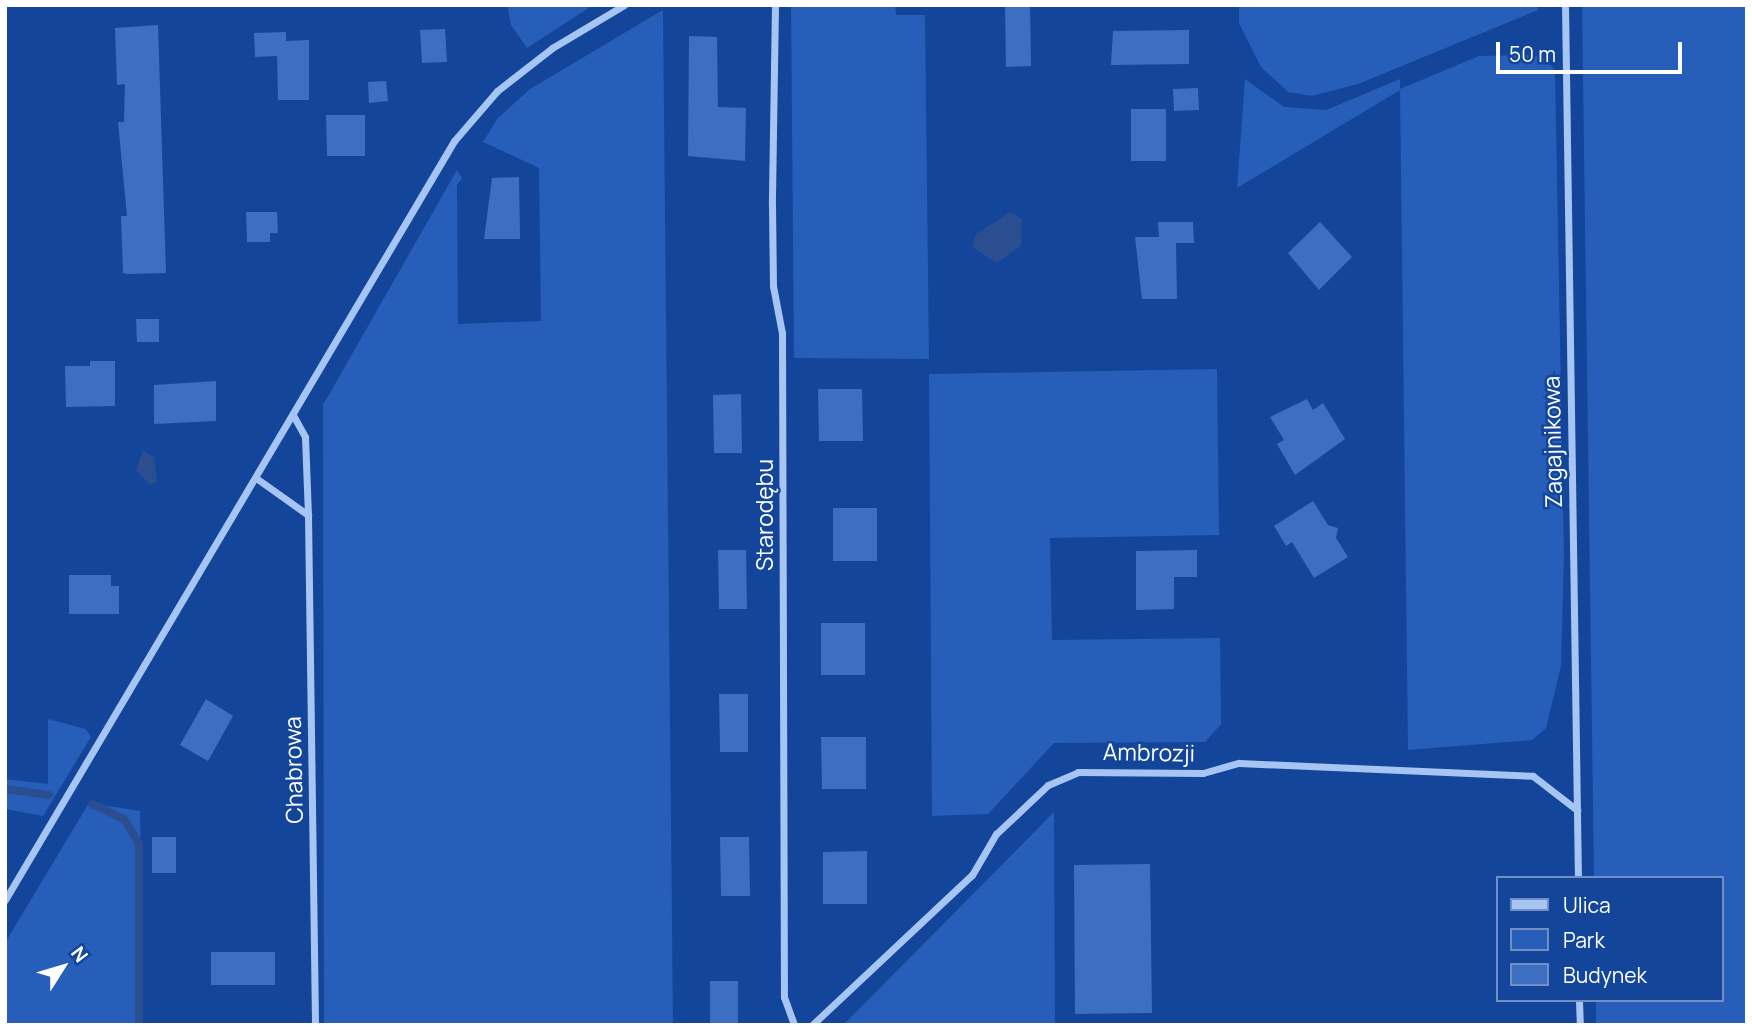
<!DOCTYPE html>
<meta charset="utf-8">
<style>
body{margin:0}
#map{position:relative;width:1752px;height:1030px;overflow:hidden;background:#13459b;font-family:Manrope,sans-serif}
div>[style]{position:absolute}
.green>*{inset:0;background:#265eb9}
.water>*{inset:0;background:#2a4e8f}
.stream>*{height:8px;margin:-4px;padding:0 4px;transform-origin:4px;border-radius:4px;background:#2a4e8f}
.building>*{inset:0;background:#3c6fc2}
.street>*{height:7px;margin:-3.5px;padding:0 3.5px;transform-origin:3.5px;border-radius:3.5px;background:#a7c5f3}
span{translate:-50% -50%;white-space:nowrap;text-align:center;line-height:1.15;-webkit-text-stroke:5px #13459b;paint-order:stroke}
.street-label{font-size:23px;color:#fff}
.frame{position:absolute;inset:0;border:7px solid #fff;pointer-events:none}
.legend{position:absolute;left:1496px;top:876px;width:228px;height:126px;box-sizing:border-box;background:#13459b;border:2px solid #718fc3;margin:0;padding:9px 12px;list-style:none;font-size:21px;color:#fff}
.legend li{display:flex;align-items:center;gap:14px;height:35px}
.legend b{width:35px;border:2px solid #718fc3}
.north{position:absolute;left:28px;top:932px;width:70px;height:70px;-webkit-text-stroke:5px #13459b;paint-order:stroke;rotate:53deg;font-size:19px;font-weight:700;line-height:28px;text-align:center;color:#fff}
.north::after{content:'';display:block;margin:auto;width:24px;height:32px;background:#fff;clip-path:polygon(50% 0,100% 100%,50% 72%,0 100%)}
.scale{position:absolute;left:1496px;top:42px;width:186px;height:32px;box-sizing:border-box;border:4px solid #fff;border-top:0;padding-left:9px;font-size:21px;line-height:24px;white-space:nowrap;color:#fff;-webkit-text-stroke:5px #13459b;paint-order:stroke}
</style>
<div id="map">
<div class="green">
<div style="clip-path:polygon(507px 5px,593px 5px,527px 48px,511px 25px)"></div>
<div style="clip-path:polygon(791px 5px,895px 5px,896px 15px,925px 15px,929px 359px,794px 358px)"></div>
<div style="clip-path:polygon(1239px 5px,1538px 5px,1538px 10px,1358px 84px,1312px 96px,1288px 92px,1261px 67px,1239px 23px)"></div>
<div style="clip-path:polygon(1582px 5px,1747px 5px,1747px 1025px,1596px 1025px,1596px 1000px,1722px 1000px,1722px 878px,1594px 878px)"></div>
<div style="clip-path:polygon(663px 10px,673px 1025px,324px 1025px,323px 405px,457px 170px,462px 178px,457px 185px,458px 324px,541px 321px,539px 168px,483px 142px,497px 119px,530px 89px)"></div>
<div style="clip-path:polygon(1530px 55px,1544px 58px,1555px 70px,1564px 556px,1561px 666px,1546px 728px,1532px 740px,1408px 750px,1400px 90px,1237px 188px,1245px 79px,1284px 107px,1326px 110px,1400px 79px,1400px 89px,1479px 56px)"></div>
<div style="clip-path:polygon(1217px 369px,1219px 535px,1050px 538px,1052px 640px,1220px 638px,1221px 724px,1205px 742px,1054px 743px,988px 814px,932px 816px,929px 374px)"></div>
<div style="clip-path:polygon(48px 719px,86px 729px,91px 737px,43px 816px,5px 809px,5px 779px,48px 784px)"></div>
<div style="clip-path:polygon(89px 803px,140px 811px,143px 1025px,5px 1025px,5px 943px)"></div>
<div style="clip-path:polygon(1054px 812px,1055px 1025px,843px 1025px,864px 1004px)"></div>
</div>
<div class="water">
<div style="clip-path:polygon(1010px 212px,1022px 219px,1021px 246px,997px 263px,972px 247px,976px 234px)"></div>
<div style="clip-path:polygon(143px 450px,154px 457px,157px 481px,150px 485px,136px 470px)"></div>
</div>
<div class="stream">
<div style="left:5px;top:789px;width:44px;rotate:7.8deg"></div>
<div style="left:92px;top:804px;width:35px;rotate:25deg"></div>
<div style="left:124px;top:819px;width:29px;rotate:59deg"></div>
<div style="left:139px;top:844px;width:181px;rotate:90deg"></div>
</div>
<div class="building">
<div style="clip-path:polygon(1005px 5px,1030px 5px,1031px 66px,1006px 67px)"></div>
<div style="clip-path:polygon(158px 25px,166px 273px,128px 274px,123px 273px,121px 216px,127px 216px,118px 122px,124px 122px,125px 84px,117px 85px,115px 28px)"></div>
<div style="clip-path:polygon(445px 29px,447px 62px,422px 63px,420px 30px)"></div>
<div style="clip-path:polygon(1189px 30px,1189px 64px,1111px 65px,1113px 31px)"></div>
<div style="clip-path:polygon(286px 32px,286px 41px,309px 40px,309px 100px,278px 100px,277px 56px,255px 57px,254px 33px)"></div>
<div style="clip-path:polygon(689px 36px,717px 37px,718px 107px,746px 108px,745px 161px,688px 156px)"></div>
<div style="clip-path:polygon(386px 81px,388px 101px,369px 103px,368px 82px)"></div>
<div style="clip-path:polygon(1198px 88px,1199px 110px,1174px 111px,1173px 89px)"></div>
<div style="clip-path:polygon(1131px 109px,1166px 109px,1166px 161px,1131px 161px)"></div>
<div style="clip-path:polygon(326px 115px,365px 115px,365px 156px,327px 156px)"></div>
<div style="clip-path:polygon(519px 177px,520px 239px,484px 239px,492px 178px)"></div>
<div style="clip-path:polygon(246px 212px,277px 212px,278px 233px,270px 233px,270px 242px,247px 242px)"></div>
<div style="clip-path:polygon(1158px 222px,1193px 222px,1194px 243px,1176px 243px,1177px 299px,1142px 299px,1135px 237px,1159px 237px)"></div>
<div style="clip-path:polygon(1320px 222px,1352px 257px,1319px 290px,1288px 253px)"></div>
<div style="clip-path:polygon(136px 319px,159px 319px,159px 342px,137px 342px)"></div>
<div style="clip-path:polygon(90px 361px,115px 361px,115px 406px,66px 407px,65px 366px,90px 366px)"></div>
<div style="clip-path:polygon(216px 381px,216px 421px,154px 424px,154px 385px)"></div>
<div style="clip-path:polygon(818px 389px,862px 389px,863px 441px,819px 441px)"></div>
<div style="clip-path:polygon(741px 394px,742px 453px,714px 453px,713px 395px)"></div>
<div style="clip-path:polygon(1307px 399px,1313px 410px,1323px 403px,1345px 439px,1295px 475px,1277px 444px,1284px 440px,1270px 417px)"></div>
<div style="clip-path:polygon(1313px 501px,1328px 525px,1338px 528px,1336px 538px,1348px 557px,1314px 578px,1292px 542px,1286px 546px,1274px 526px)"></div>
<div style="clip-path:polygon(833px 508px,877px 508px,877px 561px,833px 561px)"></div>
<div style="clip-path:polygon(718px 550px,746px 550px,747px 609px,719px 609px)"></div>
<div style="clip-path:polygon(1197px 550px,1197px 577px,1174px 577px,1174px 609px,1136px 610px,1136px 551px)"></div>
<div style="clip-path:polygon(69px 575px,111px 575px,111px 586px,119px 586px,119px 614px,69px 614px)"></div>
<div style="clip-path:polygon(821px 623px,865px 623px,865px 675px,821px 675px)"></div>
<div style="clip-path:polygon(719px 694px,748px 694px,748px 752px,720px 752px)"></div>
<div style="clip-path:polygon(206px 699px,233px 716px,208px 761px,180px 745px)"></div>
<div style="clip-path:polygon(821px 737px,866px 737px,866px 789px,822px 789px)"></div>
<div style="clip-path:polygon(152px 837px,176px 837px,176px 873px,152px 873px)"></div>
<div style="clip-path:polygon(720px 837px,749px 837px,750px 896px,721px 896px)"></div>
<div style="clip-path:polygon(867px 851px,867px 904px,823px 904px,823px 852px)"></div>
<div style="clip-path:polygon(1150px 864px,1152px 1013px,1075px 1014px,1074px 865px)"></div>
<div style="clip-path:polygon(211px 952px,275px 952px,275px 985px,211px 985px)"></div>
<div style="clip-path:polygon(710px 981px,738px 981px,738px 1025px,710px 1025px)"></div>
</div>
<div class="street">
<div style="left:775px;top:5px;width:200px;rotate:90.9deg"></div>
<div style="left:772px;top:205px;width:81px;rotate:89.3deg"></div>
<div style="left:773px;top:286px;width:48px;rotate:79.2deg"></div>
<div style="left:782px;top:333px;width:664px;rotate:89.83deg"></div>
<div style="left:784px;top:997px;width:30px;rotate:70deg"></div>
<div style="left:1565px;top:5px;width:873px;rotate:89.15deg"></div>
<div style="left:293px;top:415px;width:25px;rotate:61deg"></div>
<div style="left:305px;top:437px;width:78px;rotate:87.8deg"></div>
<div style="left:256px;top:478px;width:64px;rotate:35.4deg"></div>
<div style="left:308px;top:515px;width:510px;rotate:89.21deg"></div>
<div style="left:5px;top:900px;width:882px;rotate:-59.39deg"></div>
<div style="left:454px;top:141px;width:66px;rotate:-49.3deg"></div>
<div style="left:497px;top:91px;width:70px;rotate:-38deg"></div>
<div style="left:552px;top:48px;width:84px;rotate:-30.8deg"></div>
<div style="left:1579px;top:1000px;width:25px;rotate:88deg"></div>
<div style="left:812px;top:1025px;width:219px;rotate:-43.2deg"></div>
<div style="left:972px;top:875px;width:48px;rotate:-59.7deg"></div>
<div style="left:996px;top:834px;width:71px;rotate:-43.3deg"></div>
<div style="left:1048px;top:785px;width:33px;rotate:-23deg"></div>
<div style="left:1078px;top:772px;width:125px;rotate:0.5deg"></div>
<div style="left:1203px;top:773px;width:37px;rotate:-16deg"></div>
<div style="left:1239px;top:763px;width:294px;rotate:2.5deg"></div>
<div style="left:1533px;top:776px;width:56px;rotate:37.7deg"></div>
</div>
<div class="street-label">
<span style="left:1552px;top:442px;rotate:-91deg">Zagajnikowa</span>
<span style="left:764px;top:515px;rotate:-90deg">Starodębu</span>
<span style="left:1149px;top:752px;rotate:1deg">Ambrozji</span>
<span style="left:293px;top:770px;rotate:-91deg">Chabrowa</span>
</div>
<div class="frame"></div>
<ul class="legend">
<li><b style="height:9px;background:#a7c5f3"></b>Ulica</li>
<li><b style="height:19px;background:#265eb9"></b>Park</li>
<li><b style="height:19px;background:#3c6fc2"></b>Budynek</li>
</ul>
<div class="north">N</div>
<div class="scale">50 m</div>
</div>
